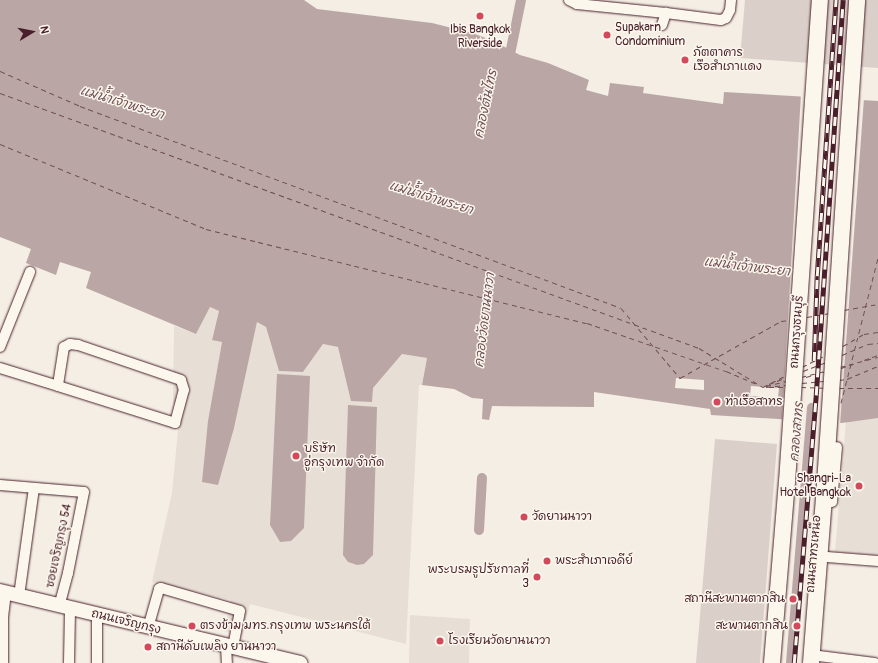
<!DOCTYPE html>
<meta charset="utf-8">
<style>
body{margin:0}
#map{position:relative;width:878px;height:663px;overflow:hidden;background:#f4eee4;font-family:Pangolin,"Playpen Sans Thai",sans-serif}
div>[style]{position:absolute}
.built>*{inset:0;background:#e7dfd6}
.green>*{inset:0;background:#dbd0c9}
.water>*{inset:0;background:#baa7a5}
.pier>*{inset:0;background:#f4eee4}
.canal>*{height:10px;margin:-5px;padding:0 5px;transform-origin:5px;border-radius:5px;background:#baa7a5}
.ferry>*{height:1px;margin-top:-0.5px;transform-origin:0;background:repeating-linear-gradient(90deg,#714f56 0 5px,transparent 0 9px)}
.roads{filter:drop-shadow(0 0 1px #4a1f2b) drop-shadow(0 0 1px #4a1f2b)}
.minor>*{height:10px;margin:-5px;padding:0 5px;transform-origin:5px;border-radius:5px;background:#fbf7ec}
.tertiary>*{height:12px;margin:-6px;padding:0 6px;transform-origin:6px;border-radius:6px;background:#fbf7ec}
.secondary>*{height:14px;margin:-7px;padding:0 7px;transform-origin:7px;border-radius:7px;background:#fbf7ec}
.primary>*{height:16px;margin:-8px;padding:0 8px;transform-origin:8px;border-radius:8px;background:#fbf7ec}
.rail>*{height:4.5px;margin-top:-2.25px;transform-origin:0;background:repeating-linear-gradient(90deg,#fbf7ec 0 9px,#4a1f2b 0 18px);box-sizing:border-box;border-block:1px solid #4a1f2b}
.dots>*{width:11px;height:11px;translate:-50% -50%;box-sizing:border-box;border:2px solid #fbf7ec;border-radius:50%}
span{translate:-50% -50%;white-space:nowrap;text-align:center;line-height:1.15;-webkit-text-stroke:3px #fbf7ec;paint-order:stroke}
.poi-label{font-size:12px;color:#4a1f2b}
.left{translate:0 -50%;text-align:left}
.right{translate:-100% -50%;text-align:right}
.street-label{font-size:12px;color:#4a1f2b}
.water-label{font-size:13px;color:#714f56;font-style:italic}
.north{position:absolute;left:12px;top:12px;width:40px;height:40px;-webkit-text-stroke:3px #fbf7ec;paint-order:stroke;rotate:80deg;font-size:11px;font-weight:700;line-height:16px;text-align:center;color:#4a1f2b}
.north::after{content:'';display:block;margin:auto;width:14px;height:18px;background:#4a1f2b;clip-path:polygon(50% 0,100% 100%,50% 72%,0 100%)}
</style>
<div id="map">
<div class="built">
<div style="clip-path:polygon(210px 307px,219px 311px,212px 339px,222px 342px,214px 388px,240px 394px,257px 322px,266px 327px,279px 371px,303px 372px,323px 344px,338px 347px,373px 388px,402px 354px,427px 358px,422px 385px,419px 385px,406px 644px,250px 604px,242px 635px,224px 631px,231px 600px,152px 582px,172px 493px,179px 420px,173px 401px,174px 326px,196px 334px)"></div>
<div style="clip-path:polygon(878px 418px,878px 555px,835px 552px,846px 421px)"></div>
<div style="clip-path:polygon(410px 615px,470px 619px,469px 663px,409px 663px)"></div>
</div>
<div class="green">
<div style="clip-path:polygon(745px 0,878px 0,878px 68px,740px 58px)"></div>
<div style="clip-path:polygon(715px 439px,777px 444px,760px 663px,696px 663px)"></div>
</div>
<div class="water">
<div style="clip-path:polygon(0 0,304px 0,317px 9px,432px 23px,472px 33px,491px 40px,520px 55px,548px 63px,589px 80px,586px 90px,608px 96px,610px 83px,644px 87px,643px 93px,723px 104px,724px 92px,878px 101px,878px 418px,842px 423px,711px 415px,710px 409px,594px 392px,594px 407px,492px 406px,489px 420px,482px 419px,483px 399px,472px 398px,454px 389px,422px 385px,427px 358px,402px 354px,373px 388px,372px 402px,351px 401px,338px 347px,323px 344px,303px 372px,279px 371px,266px 327px,257px 322px,234px 428px,218px 485px,202px 482px,208px 421px,222px 342px,212px 340px,219px 311px,210px 307px,196px 334px,86px 288px,91px 272px,60px 262px,56px 275px,26px 263px,31px 249px,0 237px)"></div>
<div style="clip-path:polygon(277px 374px,310px 376px,304px 528px,291px 541px,280px 542px,270px 525px)"></div>
<div style="clip-path:polygon(348px 405px,377px 407px,373px 555px,364px 564px,357px 565px,348px 562px,343px 555px)"></div>
</div>
<div class="pier">
<div style="clip-path:polygon(801px 94px,864px 98px,840px 425px,782px 421px)"></div>
<div style="clip-path:polygon(676px 378px,704px 380px,704px 390px,675px 388px)"></div>
<div style="clip-path:polygon(751px 386px,779px 388px,778px 398px,750px 396px)"></div>
</div>
<div class="canal">
<div style="left:508px;top:64px;width:65px;rotate:-78.5deg"></div>
<div style="left:479px;top:530px;width:52px;rotate:-86.7deg"></div>
<div style="left:791px;top:663px;width:256px;rotate:-85.3deg"></div>
</div>
<div class="ferry">
<div style="left:0;top:71px;width:87px;rotate:23.6deg"></div>
<div style="left:80px;top:106px;width:577px;rotate:20.47deg"></div>
<div style="left:621px;top:308px;width:92px;rotate:49.9deg"></div>
<div style="left:680px;top:378px;width:116px;rotate:-29.4deg"></div>
<div style="left:781px;top:321px;width:9px;rotate:-6deg"></div>
<div style="left:0;top:93px;width:744px;rotate:20.04deg"></div>
<div style="left:699px;top:348px;width:75px;rotate:31.4deg"></div>
<div style="left:763px;top:387px;width:27px;rotate:-27deg"></div>
<div style="left:0;top:144px;width:223px;rotate:22.4deg"></div>
<div style="left:206px;top:229px;width:392px;rotate:13.9deg"></div>
<div style="left:587px;top:323px;width:147px;rotate:19.1deg"></div>
<div style="left:726px;top:371px;width:36px;rotate:23deg"></div>
<div style="left:844px;top:310px;width:35px;rotate:-10deg"></div>
<div style="left:807px;top:317px;width:22px;rotate:-10deg"></div>
<div style="left:843px;top:346px;width:24px;rotate:-30deg"></div>
<div style="left:864px;top:334px;width:14px;rotate:-8deg"></div>
<div style="left:842px;top:355px;width:28px;rotate:-23deg"></div>
<div style="left:868px;top:344px;width:10px;rotate:-6deg"></div>
<div style="left:864px;top:360px;width:15px;rotate:-20deg"></div>
<div style="left:802px;top:367px;width:27px;rotate:-27deg"></div>
<div style="left:840px;top:367px;width:39px;rotate:-15deg"></div>
<div style="left:841px;top:368px;width:13px;rotate:-18deg"></div>
<div style="left:803px;top:371px;width:25px;rotate:-21deg"></div>
<div style="left:801px;top:377px;width:25px;rotate:-14deg"></div>
<div style="left:806px;top:377px;width:19px;rotate:-16deg"></div>
<div style="left:839px;top:380px;width:8px;rotate:-7deg"></div>
<div style="left:847px;top:379px;width:34px;rotate:-23deg"></div>
<div style="left:802px;top:383px;width:22px;rotate:-5deg"></div>
<div style="left:769px;top:384px;width:19px;rotate:-21deg"></div>
<div style="left:766px;top:386px;width:21px;rotate:-14deg"></div>
<div style="left:766px;top:387px;width:20px;rotate:-6deg"></div>
<div style="left:769px;top:387px;width:17px"></div>
<div style="left:801px;top:387px;width:23px;rotate:2deg"></div>
<div style="left:839px;top:388px;width:39px"></div>
<div style="left:841px;top:403px;width:150px;rotate:-75.7deg"></div>
</div>
<div class="roads">
<div class="minor">
<div style="left:569px;top:0;width:9px;rotate:27deg"></div>
<div style="left:577px;top:4px;width:89px;rotate:5.8deg"></div>
<div style="left:662px;top:25px;width:13px;rotate:-72deg"></div>
<div style="left:666px;top:13px;width:55px;rotate:7.3deg"></div>
<div style="left:721px;top:20px;width:5px;rotate:-22deg"></div>
<div style="left:726px;top:18px;width:9px;rotate:-63deg"></div>
<div style="left:730px;top:10px;width:10px;rotate:-84deg"></div>
<div style="left:0;top:347px;width:81px;rotate:-68.2deg"></div>
<div style="left:0;top:368px;width:61px;rotate:17.2deg"></div>
<div style="left:58px;top:386px;width:123px;rotate:17.5deg"></div>
<div style="left:175px;top:423px;width:34px;rotate:-75deg"></div>
<div style="left:184px;top:390px;width:10px;rotate:-107deg"></div>
<div style="left:181px;top:380px;width:109px;rotate:-161.2deg"></div>
<div style="left:78px;top:345px;width:8px;rotate:-173deg"></div>
<div style="left:70px;top:344px;width:7px;rotate:153deg"></div>
<div style="left:64px;top:347px;width:39px;rotate:99deg"></div>
<div style="left:0;top:485px;width:84px;rotate:4.8deg"></div>
<div style="left:84px;top:492px;width:83px;rotate:101.2deg"></div>
<div style="left:68px;top:573px;width:34px;rotate:105deg"></div>
<div style="left:832px;top:502px;width:55px;rotate:-84.8deg"></div>
<div style="left:827px;top:557px;width:51px;rotate:4.5deg"></div>
<div style="left:19px;top:596px;width:109px;rotate:-82.1deg"></div>
<div style="left:97px;top:615px;width:48px;rotate:90deg"></div>
<div style="left:148px;top:628px;width:41px;rotate:-74.2deg"></div>
<div style="left:159px;top:589px;width:2px;rotate:-27deg"></div>
<div style="left:161px;top:588px;width:82px;rotate:16.2deg"></div>
<div style="left:240px;top:611px;width:38px;rotate:101deg"></div>
<div style="left:226px;top:646px;width:17px;rotate:87deg"></div>
<div style="left:819px;top:656px;width:56px;rotate:7.1deg"></div>
<div style="left:69px;top:663px;width:54px;rotate:-88.9deg"></div>
</div>
<div class="tertiary">
<div style="left:2px;top:663px;width:46px;rotate:-90deg"></div>
<div style="left:2px;top:617px;width:24px;rotate:-83deg"></div>
</div>
<div class="secondary">
<div style="left:0;top:591px;width:309px;rotate:13.5deg"></div>
</div>
<div class="primary">
<div style="left:772px;top:663px;width:182px;rotate:-85.3deg"></div>
<div style="left:787px;top:482px;width:483px;rotate:-86.1deg"></div>
<div style="left:811px;top:663px;width:180px;rotate:-85.5deg"></div>
<div style="left:825px;top:484px;width:485px;rotate:-86.2deg"></div>
</div>
</div>
<div class="rail">
<div style="left:814px;top:361px;width:85px;rotate:-88deg"></div>
<div style="left:817px;top:276px;width:277px;rotate:-86.1deg"></div>
<div style="left:794px;top:663px;width:269px;rotate:-85.3deg"></div>
<div style="left:816px;top:395px;width:396px;rotate:-86.1deg"></div>
</div>
<div class="dots">
<div style="left:480px;top:16px;background:#d1495b"></div>
<div style="left:607px;top:35px;background:#d1495b"></div>
<div style="left:685px;top:60px;background:#d1495b"></div>
<div style="left:717px;top:402px;background:#d1495b"></div>
<div style="left:296px;top:456px;background:#d1495b"></div>
<div style="left:859px;top:486px;background:#d1495b"></div>
<div style="left:524px;top:517px;background:#d1495b"></div>
<div style="left:547px;top:561px;background:#d1495b"></div>
<div style="left:537px;top:577px;background:#d1495b"></div>
<div style="left:793px;top:599px;background:#d1495b"></div>
<div style="left:192px;top:626px;background:#d1495b"></div>
<div style="left:797px;top:626px;background:#d1495b"></div>
<div style="left:440px;top:641px;background:#d1495b"></div>
<div style="left:148px;top:647px;background:#d1495b"></div>
</div>
<div class="poi-label">
<span class="left" style="left:615px;top:35px">Supakarn<br>Condominium</span>
<span style="left:480px;top:37px">Ibis Bangkok<br>Riverside</span>
<span class="left" style="left:693px;top:60px">ภัตตาคาร<br>เรือสำเภาแดง</span>
<span class="left" style="left:725px;top:402px">ท่าเรือสาทร</span>
<span class="left" style="left:304px;top:456px">บริษัท<br>อู่กรุงเทพ จำกัด</span>
<span class="right" style="left:851px;top:486px">Shangri-La<br>Hotel Bangkok</span>
<span class="left" style="left:532px;top:517px">วัดยานนาวา</span>
<span class="left" style="left:555px;top:561px">พระสำเภาเจดีย์</span>
<span class="right" style="left:529px;top:577px">พระบรมรูปรัชกาลที่<br>3</span>
<span class="right" style="left:785px;top:599px">สถานีสะพานตากสิน</span>
<span class="left" style="left:200px;top:626px">ตรงข้าม มทร.กรุงเทพ พระนครใต้</span>
<span class="right" style="left:788px;top:626px">สะพานตากสิน</span>
<span class="left" style="left:448px;top:641px">โรงเรียนวัดยานนาวา</span>
<span class="left" style="left:156px;top:647px">สถานีดับเพลิง ยานนาวา</span>
</div>
<div class="street-label">
<span style="left:797px;top:332px;rotate:-86deg">ถนนกรุงธนบุรี</span>
<span style="left:59px;top:546px;rotate:-78deg">ซอยเจริญกรุง 54</span>
<span style="left:814px;top:554px;rotate:-85deg">ถนนสาทรเหนือ</span>
<span style="left:126px;top:622px;rotate:14deg">ถนนเจริญกรุง</span>
</div>
<div class="water-label">
<span style="left:122px;top:103px;rotate:17deg">แม่น้ำเจ้าพระยา</span>
<span style="left:486px;top:104px;rotate:-78deg">คลองต้นไทร</span>
<span style="left:431px;top:198px;rotate:17deg">แม่น้ำเจ้าพระยา</span>
<span style="left:747px;top:267px;rotate:7deg">แม่น้ำเจ้าพระยา</span>
<span style="left:485px;top:320px;rotate:-83deg">คลองวัดยานนาวา</span>
<span style="left:797px;top:432px;rotate:-85deg">คลองสาทร</span>
</div>
<div class="north">N</div>
</div>
